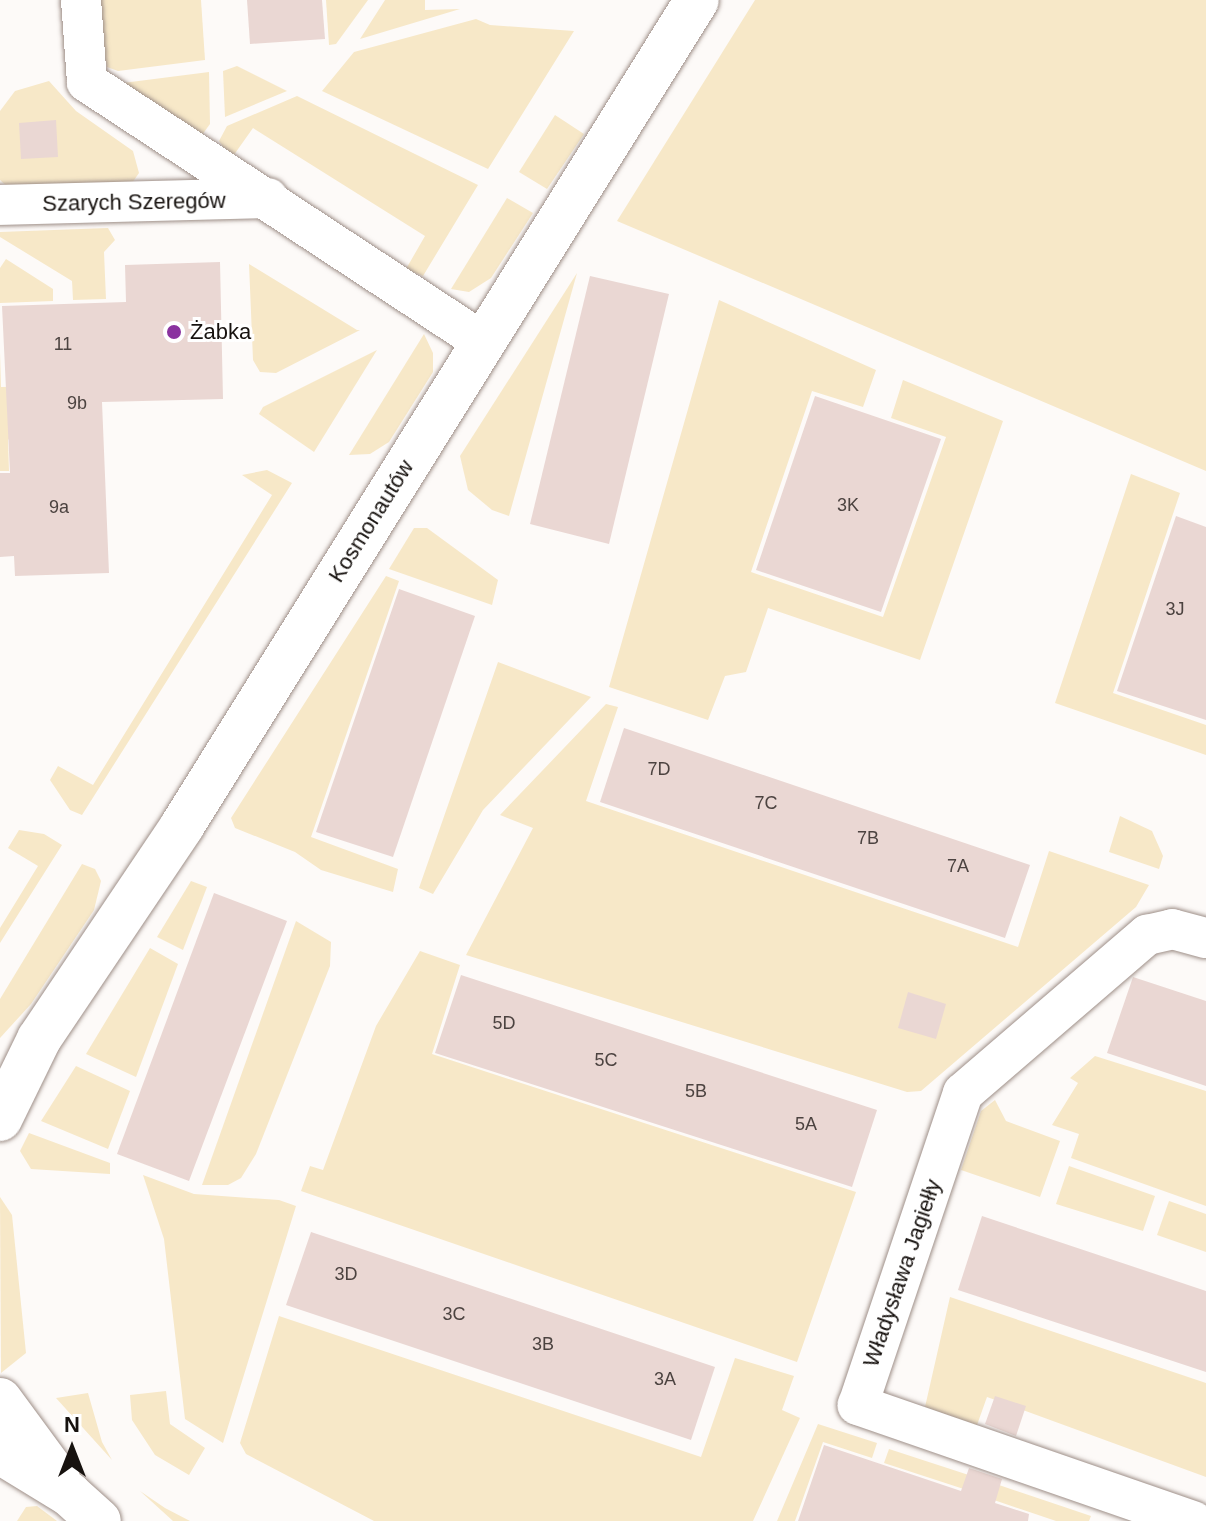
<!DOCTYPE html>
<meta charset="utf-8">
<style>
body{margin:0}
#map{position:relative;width:1206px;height:1521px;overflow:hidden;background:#fdfaf8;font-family:Helvetica,sans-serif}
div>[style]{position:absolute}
.green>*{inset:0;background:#f7e8c8}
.building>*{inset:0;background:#ead7d3}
.roads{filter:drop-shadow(0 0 2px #9e8f88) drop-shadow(0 0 2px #9e8f88)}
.minor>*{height:40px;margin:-20px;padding:0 20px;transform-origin:20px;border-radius:20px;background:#fff}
.tertiary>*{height:44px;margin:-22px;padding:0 22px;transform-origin:22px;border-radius:22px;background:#fff}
.dots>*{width:22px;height:22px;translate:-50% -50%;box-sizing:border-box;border:4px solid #fff;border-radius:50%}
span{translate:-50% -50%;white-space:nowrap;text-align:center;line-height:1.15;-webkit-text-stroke:6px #fff;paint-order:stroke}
.number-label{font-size:18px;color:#4c4340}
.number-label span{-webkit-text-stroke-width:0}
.street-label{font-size:22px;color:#17120f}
.poi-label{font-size:22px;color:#17120f}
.left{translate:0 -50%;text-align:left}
.north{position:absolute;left:32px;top:1409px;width:80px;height:80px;-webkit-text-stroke:6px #fff;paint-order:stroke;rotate:0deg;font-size:22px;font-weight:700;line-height:32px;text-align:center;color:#17120f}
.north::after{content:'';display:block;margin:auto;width:28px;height:36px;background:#17120f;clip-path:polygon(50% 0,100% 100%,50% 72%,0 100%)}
</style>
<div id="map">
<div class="green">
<div style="clip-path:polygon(95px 0,201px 0,205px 60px,118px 71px,107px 67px)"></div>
<div style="clip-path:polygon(326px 0,368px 0,336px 44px,329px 45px)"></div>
<div style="clip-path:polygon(385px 0,425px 0,425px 10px,460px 9px,360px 39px)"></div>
<div style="clip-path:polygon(755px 0,1206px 0,1206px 471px,617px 221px)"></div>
<div style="clip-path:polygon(476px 19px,490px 25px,574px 31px,488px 169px,322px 91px,354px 52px)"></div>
<div style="clip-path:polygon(237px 66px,287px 91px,225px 117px,223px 71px)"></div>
<div style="clip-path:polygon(209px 72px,210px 124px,202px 135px,115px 84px)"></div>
<div style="clip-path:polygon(49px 81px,76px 111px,133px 151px,139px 173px,132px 183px,10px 189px,0 180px,0 111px,15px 91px)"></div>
<div style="clip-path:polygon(297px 96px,478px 185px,423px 276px,406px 269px,425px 236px,253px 128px,231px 159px,219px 141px,227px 126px)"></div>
<div style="clip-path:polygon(555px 115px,584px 134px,547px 189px,519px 172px)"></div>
<div style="clip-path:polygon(507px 198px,533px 213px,491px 278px,469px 292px,451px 289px)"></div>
<div style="clip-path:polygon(108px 228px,115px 240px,104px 252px,106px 299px,73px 300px,72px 281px,0 237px,0 232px)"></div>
<div style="clip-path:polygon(6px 259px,53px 289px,53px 301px,0 303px,0 268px)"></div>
<div style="clip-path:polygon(249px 264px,357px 330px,360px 330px,276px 373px,260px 372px,253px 360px)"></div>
<div style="clip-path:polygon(577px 273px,509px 516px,492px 510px,468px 490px,460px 456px)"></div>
<div style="clip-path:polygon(719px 300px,876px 370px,863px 407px,812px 391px,751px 572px,883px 617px,946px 437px,891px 418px,903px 380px,1003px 421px,920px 660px,768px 608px,746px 672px,725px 676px,708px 720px,609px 687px)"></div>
<div style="clip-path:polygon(424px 334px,433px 353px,433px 372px,389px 442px,370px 454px,349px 455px)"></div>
<div style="clip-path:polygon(377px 350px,314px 452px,259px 414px,263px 407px)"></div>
<div style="clip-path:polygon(0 352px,1px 387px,55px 386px,8px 440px,9px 471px,0 471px)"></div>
<div style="clip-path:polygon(267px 470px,292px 483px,82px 815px,70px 810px,50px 780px,58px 766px,93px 785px,272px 495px,242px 475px)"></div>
<div style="clip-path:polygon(1131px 474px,1180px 493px,1113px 693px,1206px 725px,1206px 755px,1055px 703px)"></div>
<div style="clip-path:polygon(414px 528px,427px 528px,498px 580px,492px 605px,389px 569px)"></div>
<div style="clip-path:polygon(386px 576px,399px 581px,311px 837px,398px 869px,393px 892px,321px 870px,295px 852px,235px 828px,231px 818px)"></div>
<div style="clip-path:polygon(498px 662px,591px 697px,483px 810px,433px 894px,419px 888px)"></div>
<div style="clip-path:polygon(606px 704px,618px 707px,586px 801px,1018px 947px,1049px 851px,1149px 885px,1136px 907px,921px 1091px,907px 1092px,466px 955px,533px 828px,500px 815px)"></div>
<div style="clip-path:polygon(1120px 816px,1152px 831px,1163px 856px,1159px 869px,1109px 852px)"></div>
<div style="clip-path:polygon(19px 830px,44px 834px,62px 845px,0 943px,0 928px,38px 866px,8px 848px)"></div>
<div style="clip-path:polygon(82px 864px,95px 869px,101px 881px,94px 910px,31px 1004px,0 1038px,0 999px)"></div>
<div style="clip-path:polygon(191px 881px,207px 887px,183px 950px,157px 937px)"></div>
<div style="clip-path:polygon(296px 921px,331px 942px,330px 966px,256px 1154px,241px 1178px,228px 1185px,202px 1185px)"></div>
<div style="clip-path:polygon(150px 948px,178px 964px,136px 1077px,86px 1054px)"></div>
<div style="clip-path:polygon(420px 951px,460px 965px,432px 1054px,856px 1192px,797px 1362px,301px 1191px,310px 1166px,323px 1170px,376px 1026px)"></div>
<div style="clip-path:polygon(1095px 1056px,1206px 1091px,1206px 1206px,1071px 1158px,1079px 1134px,1052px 1125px,1078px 1083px,1070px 1078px)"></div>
<div style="clip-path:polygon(76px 1066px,130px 1091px,108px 1149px,41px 1121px)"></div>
<div style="clip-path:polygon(995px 1100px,1006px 1121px,1060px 1141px,1040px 1197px,961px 1170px,981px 1111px)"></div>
<div style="clip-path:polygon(29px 1133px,110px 1163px,110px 1174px,31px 1169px,20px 1151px)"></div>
<div style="clip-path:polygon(1069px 1166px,1155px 1196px,1143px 1231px,1056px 1204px)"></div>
<div style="clip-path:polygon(143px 1175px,194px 1194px,279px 1200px,296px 1206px,223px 1443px,185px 1419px,164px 1239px)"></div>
<div style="clip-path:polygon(0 1197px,12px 1215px,26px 1353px,1px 1373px)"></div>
<div style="clip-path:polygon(1169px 1201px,1206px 1214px,1206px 1252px,1157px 1235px)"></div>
<div style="clip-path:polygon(950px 1297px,1206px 1383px,1206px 1477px,987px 1397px,977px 1425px,925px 1407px)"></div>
<div style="clip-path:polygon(279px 1316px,701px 1457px,735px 1358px,794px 1376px,782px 1410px,800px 1418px,753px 1521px,374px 1521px,246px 1454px,240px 1443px)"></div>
<div style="clip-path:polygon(166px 1391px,170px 1424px,205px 1448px,189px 1475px,155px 1455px,132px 1420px,130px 1395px)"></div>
<div style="clip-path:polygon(88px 1393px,102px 1442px,112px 1460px,56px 1398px)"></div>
<div style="clip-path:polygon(818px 1424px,877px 1443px,872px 1458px,823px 1442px,795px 1521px,777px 1521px)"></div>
<div style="clip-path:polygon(889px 1449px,984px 1480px,979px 1494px,884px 1463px)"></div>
<div style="clip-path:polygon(996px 1484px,1091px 1516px,1089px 1521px,1056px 1521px,991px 1499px)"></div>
<div style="clip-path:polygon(140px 1491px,165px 1508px,190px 1521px,173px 1521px)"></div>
<div style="clip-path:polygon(37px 1506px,57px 1521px,17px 1521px,26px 1507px)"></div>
</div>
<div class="building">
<div style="clip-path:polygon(247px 0,322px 0,325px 39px,250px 44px)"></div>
<div style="clip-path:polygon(56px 120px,58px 157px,21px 159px,19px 123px)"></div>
<div style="clip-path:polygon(220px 262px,223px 399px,102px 402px,109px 573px,15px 576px,14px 556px,0 557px,0 473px,10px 473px,2px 306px,126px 302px,125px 265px)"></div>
<div style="clip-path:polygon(590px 276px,669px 294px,609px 544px,530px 524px)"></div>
<div style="clip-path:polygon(815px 396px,941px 439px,881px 612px,756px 570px)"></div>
<div style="clip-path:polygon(1176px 516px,1206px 527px,1206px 720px,1117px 691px)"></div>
<div style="clip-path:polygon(399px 589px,475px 616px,393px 857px,316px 832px)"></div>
<div style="clip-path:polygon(624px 728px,1030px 865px,1005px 938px,600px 802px)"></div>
<div style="clip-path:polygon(214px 893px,287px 921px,189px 1181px,117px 1154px)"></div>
<div style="clip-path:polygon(461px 975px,877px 1110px,852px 1187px,435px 1053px)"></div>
<div style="clip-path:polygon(1133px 977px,1206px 1001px,1206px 1086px,1107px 1053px)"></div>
<div style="clip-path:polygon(908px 992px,946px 1004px,936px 1039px,898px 1028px)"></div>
<div style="clip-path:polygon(982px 1216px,1206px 1291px,1206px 1372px,958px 1290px)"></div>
<div style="clip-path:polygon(311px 1232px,715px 1367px,691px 1440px,286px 1305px)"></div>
<div style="clip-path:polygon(995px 1396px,1026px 1406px,1016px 1436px,985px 1424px)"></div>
<div style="clip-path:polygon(824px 1445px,961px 1491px,969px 1468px,1002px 1479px,995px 1503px,1029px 1514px,1028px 1521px,798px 1521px)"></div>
</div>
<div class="roads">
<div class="minor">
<div style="left:81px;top:0;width:82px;rotate:85.8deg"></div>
<div style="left:87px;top:82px;width:474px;rotate:33.3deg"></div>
<div style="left:0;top:205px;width:268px;rotate:-1.5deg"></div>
<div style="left:1193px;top:1521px;width:355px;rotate:-160.9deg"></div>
<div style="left:858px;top:1405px;width:329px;rotate:-71.4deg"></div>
<div style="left:963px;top:1093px;width:243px;rotate:-40.7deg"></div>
<div style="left:1147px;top:935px;width:26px;rotate:-13deg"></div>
<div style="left:1172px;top:929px;width:35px;rotate:15deg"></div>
</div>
<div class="tertiary">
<div style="left:0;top:1119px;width:89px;rotate:-64deg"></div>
<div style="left:39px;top:1039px;width:257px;rotate:-56.1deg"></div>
<div style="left:182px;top:826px;width:973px;rotate:-58.06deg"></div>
<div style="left:0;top:1400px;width:98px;rotate:53.7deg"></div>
<div style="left:0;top:1452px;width:81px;rotate:31.3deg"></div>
<div style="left:69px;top:1494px;width:40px;rotate:42deg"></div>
</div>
</div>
<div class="dots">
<div style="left:174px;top:332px;background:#8a329f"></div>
</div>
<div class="number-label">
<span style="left:63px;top:344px">11</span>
<span style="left:77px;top:403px">9b</span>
<span style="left:848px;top:505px">3K</span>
<span style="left:59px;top:507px">9a</span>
<span style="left:1175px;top:609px">3J</span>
<span style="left:659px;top:769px">7D</span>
<span style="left:766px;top:803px">7C</span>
<span style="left:868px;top:838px">7B</span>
<span style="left:958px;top:866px">7A</span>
<span style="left:504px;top:1023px">5D</span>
<span style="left:606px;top:1060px">5C</span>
<span style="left:696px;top:1091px">5B</span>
<span style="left:806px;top:1124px">5A</span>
<span style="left:346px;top:1274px">3D</span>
<span style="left:454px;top:1314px">3C</span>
<span style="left:543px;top:1344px">3B</span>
<span style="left:665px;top:1379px">3A</span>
</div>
<div class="street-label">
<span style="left:134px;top:202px;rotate:-1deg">Szarych Szeregów</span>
<span style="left:371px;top:521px;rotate:-58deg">Kosmonautów</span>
<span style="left:902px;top:1273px;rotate:-71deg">Władysława Jagiełły</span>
</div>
<div class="poi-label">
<span class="left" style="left:190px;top:332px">Żabka</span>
</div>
<div class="north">N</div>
</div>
